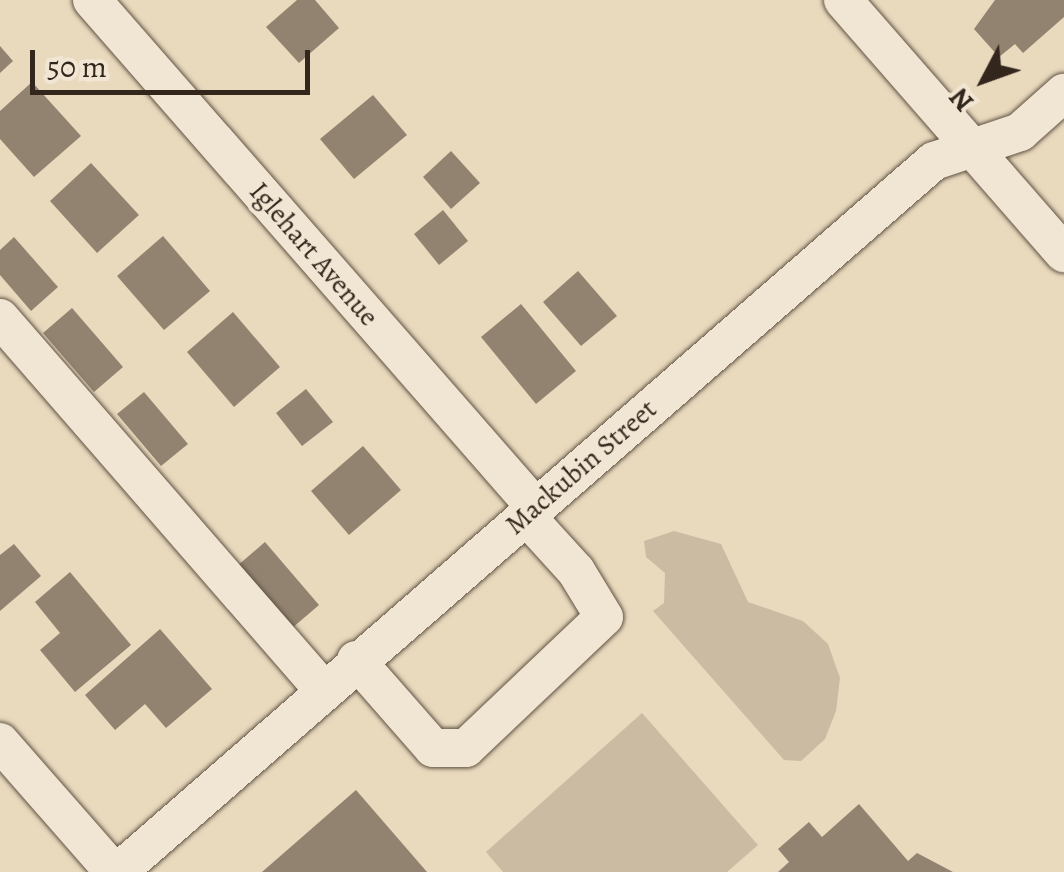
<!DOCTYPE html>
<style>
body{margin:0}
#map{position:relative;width:1064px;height:872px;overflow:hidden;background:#e9d9bd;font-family:Alegreya,serif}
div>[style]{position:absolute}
.green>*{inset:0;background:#cabba2}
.building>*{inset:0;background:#928370}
.roads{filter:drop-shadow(0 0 2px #605344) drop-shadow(0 0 2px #605344)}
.minor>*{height:38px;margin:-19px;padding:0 19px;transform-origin:19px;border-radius:19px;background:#f1e6d4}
span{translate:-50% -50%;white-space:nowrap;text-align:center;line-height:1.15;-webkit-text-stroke:8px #f1e6d4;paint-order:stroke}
.street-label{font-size:28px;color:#33261c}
.north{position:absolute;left:934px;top:30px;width:100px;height:100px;-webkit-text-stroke:8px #f1e6d4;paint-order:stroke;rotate:229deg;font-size:28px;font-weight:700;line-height:40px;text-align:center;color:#33261c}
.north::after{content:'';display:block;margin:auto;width:35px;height:45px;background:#33261c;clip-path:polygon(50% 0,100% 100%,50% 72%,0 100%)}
.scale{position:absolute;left:30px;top:50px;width:280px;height:45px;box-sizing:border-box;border:5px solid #33261c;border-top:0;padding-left:12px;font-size:30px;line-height:35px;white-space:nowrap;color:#33261c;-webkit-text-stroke:8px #f1e6d4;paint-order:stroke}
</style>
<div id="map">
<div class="green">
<div style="clip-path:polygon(674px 531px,721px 544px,748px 602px,803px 621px,828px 644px,840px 678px,836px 711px,825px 739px,801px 761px,784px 760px,653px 611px,664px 603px,665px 573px,646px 557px,644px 541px)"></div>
<div style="clip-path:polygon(642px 713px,758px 845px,727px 872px,503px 872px,486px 852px)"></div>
</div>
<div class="building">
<div style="clip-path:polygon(297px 0,315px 0,339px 28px,299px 63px,266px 27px)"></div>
<div style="clip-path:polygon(995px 0,1064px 0,1064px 17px,1023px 53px,1015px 44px,999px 57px,974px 29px)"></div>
<div style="clip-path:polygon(0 46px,13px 61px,0 73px)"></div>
<div style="clip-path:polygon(32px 82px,81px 136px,34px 177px,0 139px,0 111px)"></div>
<div style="clip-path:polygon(373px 95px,407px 135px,354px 179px,320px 139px)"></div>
<div style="clip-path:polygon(451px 151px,480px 183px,451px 209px,423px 177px)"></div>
<div style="clip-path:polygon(91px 163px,139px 215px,97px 253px,50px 201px)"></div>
<div style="clip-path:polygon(443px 210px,468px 241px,439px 265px,414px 234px)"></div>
<div style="clip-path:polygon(163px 236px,210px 291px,164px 330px,117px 276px)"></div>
<div style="clip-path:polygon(14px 237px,58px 287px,31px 311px,0 275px,0 250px)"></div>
<div style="clip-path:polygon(578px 271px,617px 316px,581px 346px,543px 302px)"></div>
<div style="clip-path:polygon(521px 304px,576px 371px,536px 404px,481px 337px)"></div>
<div style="clip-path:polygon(72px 308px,123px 367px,94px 392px,43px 333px)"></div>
<div style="clip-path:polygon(233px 312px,280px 367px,234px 407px,187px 352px)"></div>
<div style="clip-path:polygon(306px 389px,333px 422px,302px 446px,276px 413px)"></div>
<div style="clip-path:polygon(144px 392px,188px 444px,161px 466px,117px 414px)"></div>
<div style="clip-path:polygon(363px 446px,401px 490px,349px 535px,311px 491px)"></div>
<div style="clip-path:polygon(265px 542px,319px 605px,291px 629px,237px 566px)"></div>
<div style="clip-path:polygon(14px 544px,41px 576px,0 611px,0 555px)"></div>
<div style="clip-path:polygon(70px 572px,131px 645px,75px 692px,40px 650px,60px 633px,35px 602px)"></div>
<div style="clip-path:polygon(160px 629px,212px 689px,166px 728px,145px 704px,115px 730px,85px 695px)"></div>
<div style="clip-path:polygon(356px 790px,427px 872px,262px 872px)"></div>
<div style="clip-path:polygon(859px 804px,908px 861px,917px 853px,953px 872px,778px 872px,789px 862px,778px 849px,809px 822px,822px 837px)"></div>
</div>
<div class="roads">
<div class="minor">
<div style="left:92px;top:0;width:673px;rotate:48.85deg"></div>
<div style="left:843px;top:0;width:336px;rotate:48.9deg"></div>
<div style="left:0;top:318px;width:492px;rotate:49deg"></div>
<div style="left:356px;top:660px;width:117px;rotate:48.8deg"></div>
<div style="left:433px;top:748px;width:33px"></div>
<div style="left:466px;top:748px;width:190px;rotate:-43.5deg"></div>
<div style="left:604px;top:617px;width:54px;rotate:-121.3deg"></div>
<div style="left:576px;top:571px;width:74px;rotate:-132.3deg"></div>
<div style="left:0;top:742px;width:173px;rotate:48.8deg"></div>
<div style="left:118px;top:872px;width:1082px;rotate:-41.07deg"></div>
<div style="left:934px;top:161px;width:91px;rotate:-18.6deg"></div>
<div style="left:1020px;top:132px;width:59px;rotate:-41.6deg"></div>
</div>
</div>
<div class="street-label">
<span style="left:314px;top:254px;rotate:49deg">Iglehart Avenue</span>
<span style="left:581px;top:467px;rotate:-41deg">Mackubin Street</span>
</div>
<div class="north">N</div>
<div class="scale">50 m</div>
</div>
